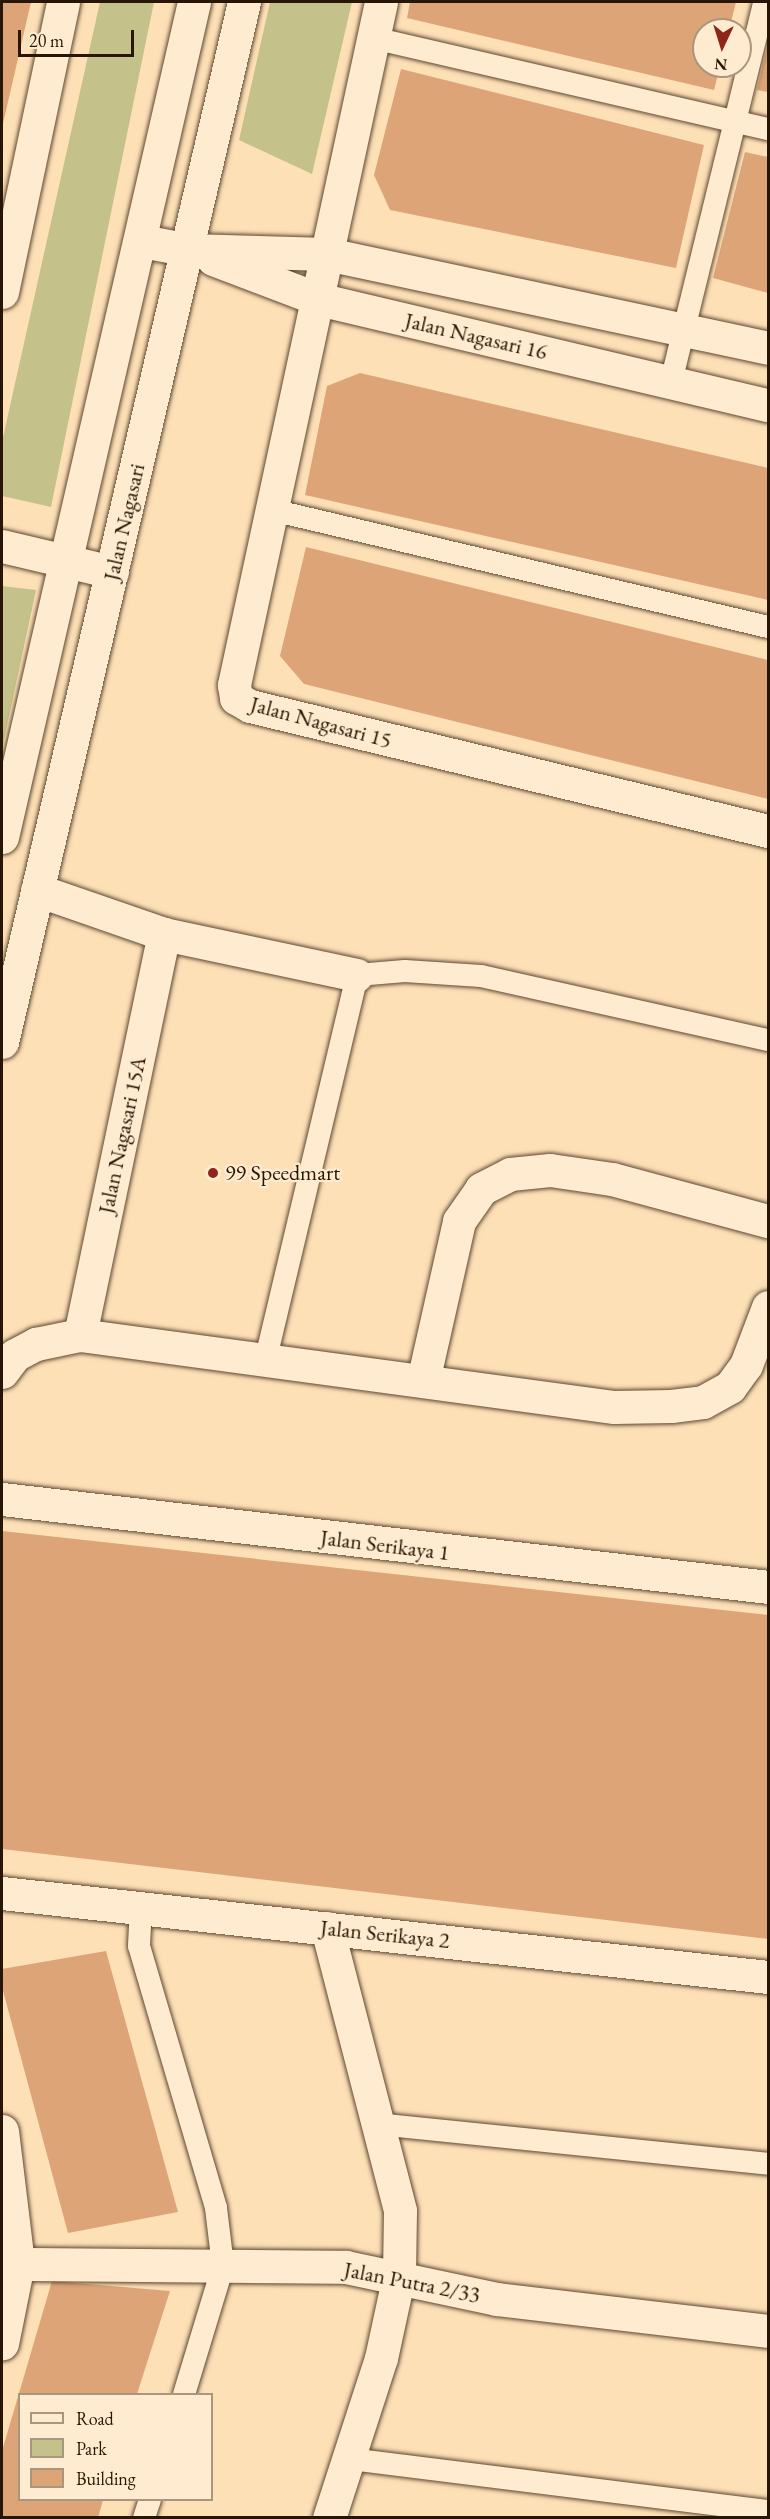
<!DOCTYPE html>
<style>
body{margin:0}
#map{position:relative;width:770px;height:2519px;overflow:hidden;background:#fee0b7;font-family:"EB Garamond",serif}
div>[style]{position:absolute}
.green>*{inset:0;background:#c5c18a}
.building>*{inset:0;background:#dda477}
.roads{filter:drop-shadow(0 0 2px #5d4830) drop-shadow(0 0 2px #5d4830)}
.service>*{height:22px;margin:-11px;padding:0 11px;transform-origin:11px;border-radius:11px;background:#feebd0}
.minor>*{height:33px;margin:-16.5px;padding:0 16.5px;transform-origin:16.5px;border-radius:16.5px;background:#feebd0}
.tertiary>*{height:33px;margin:-16.5px;padding:0 16.5px;transform-origin:16.5px;border-radius:16.5px;background:#feebd0}
.dots>*{width:16px;height:16px;translate:-50% -50%;box-sizing:border-box;border:3px solid #feebd0;border-radius:50%}
span{translate:-50% -50%;white-space:nowrap;text-align:center;line-height:1.15;-webkit-text-stroke:4.5px #feebd0;paint-order:stroke}
.street-label{font-size:22px;color:#271603}
.poi-label{font-size:22px;color:#271603}
.left{translate:0 -50%;text-align:left}
.frame{position:absolute;inset:0;border:3px solid #271603;pointer-events:none}
.legend{position:absolute;left:18px;top:2393px;width:195px;height:108px;box-sizing:border-box;background:#feebd0;border:2px solid #a8967e;margin:0;padding:8px 10px;list-style:none;font-size:18px;color:#271603}
.legend li{display:flex;align-items:center;gap:12px;height:30px}
.legend b{width:30px;border:2px solid #a8967e}
.north{position:absolute;left:692px;top:18px;width:60px;height:60px;box-sizing:border-box;background:#feebd0;border:2px solid #a8967e;border-radius:50%;rotate:184deg;font-size:16px;font-weight:700;line-height:24px;text-align:center;color:#271603}
.north::after{content:'';display:block;margin:auto;width:21px;height:27px;background:#8f2418;clip-path:polygon(50% 0,100% 100%,50% 72%,0 100%)}
.scale{position:absolute;left:18px;top:30px;width:116px;height:27px;box-sizing:border-box;border:3px solid #271603;border-top:0;padding-left:8px;font-size:18px;line-height:21px;white-space:nowrap;color:#271603;-webkit-text-stroke:4px #feebd0;paint-order:stroke}
</style>
<div id="map">
<div class="green">
<div style="clip-path:polygon(100px 2px,154px 2px,51px 507px,2px 496px,2px 442px)"></div>
<div style="clip-path:polygon(270px 2px,352px 2px,312px 174px,239px 140px)"></div>
<div style="clip-path:polygon(2px 586px,36px 590px,2px 749px)"></div>
</div>
<div class="building">
<div style="clip-path:polygon(2px 2px,31px 2px,2px 128px)"></div>
<div style="clip-path:polygon(410px 2px,736px 2px,729px 30px,704px 30px,704px 66px,720px 66px,714px 90px,407px 18px)"></div>
<div style="clip-path:polygon(768px 43px,768px 92px,757px 90px)"></div>
<div style="clip-path:polygon(401px 69px,704px 145px,676px 268px,390px 210px,374px 175px)"></div>
<div style="clip-path:polygon(745px 152px,768px 157px,768px 293px,713px 278px)"></div>
<div style="clip-path:polygon(360px 373px,768px 468px,768px 600px,305px 495px,327px 386px)"></div>
<div style="clip-path:polygon(306px 547px,768px 660px,768px 799px,304px 684px,280px 656px)"></div>
<div style="clip-path:polygon(2px 1531px,768px 1615px,768px 1939px,2px 1849px)"></div>
<div style="clip-path:polygon(106px 1951px,178px 2212px,68px 2233px,2px 1987px,2px 1969px)"></div>
<div style="clip-path:polygon(52px 2281px,170px 2291px,137px 2394px,20px 2394px,20px 2500px,103px 2500px,98px 2518px,2px 2518px,2px 2451px)"></div>
</div>
<div class="roads">
<div class="service">
<div style="left:373px;top:38px;width:405px;rotate:13deg"></div>
<div style="left:671px;top:382px;width:391px;rotate:-76.2deg"></div>
<div style="left:272px;top:510px;width:510px;rotate:13.27deg"></div>
<div style="left:265px;top:1362px;width:398px;rotate:-76.6deg"></div>
<div style="left:357px;top:975px;width:48px;rotate:-4.8deg"></div>
<div style="left:405px;top:971px;width:76px;rotate:3.8deg"></div>
<div style="left:481px;top:976px;width:294px;rotate:12.6deg"></div>
<div style="left:141px;top:1907px;width:39px;rotate:93deg"></div>
<div style="left:139px;top:1946px;width:273px;rotate:73.6deg"></div>
<div style="left:216px;top:2208px;width:58px;rotate:83.1deg"></div>
<div style="left:223px;top:2266px;width:134px;rotate:106.9deg"></div>
<div style="left:377px;top:2124px;width:393px;rotate:5.8deg"></div>
<div style="left:350px;top:2459px;width:421px;rotate:7.1deg"></div>
<div style="left:144px;top:2518px;width:19px;rotate:-72deg"></div>
</div>
<div class="minor">
<div style="left:381px;top:2px;width:699px;rotate:102.15deg"></div>
<div style="left:234px;top:685px;width:13px;rotate:81deg"></div>
<div style="left:236px;top:698px;width:16px;rotate:30deg"></div>
<div style="left:250px;top:706px;width:533px;rotate:13.57deg"></div>
<div style="left:142px;top:241px;width:48px;rotate:10.8deg"></div>
<div style="left:189px;top:250px;width:138px;rotate:1.7deg"></div>
<div style="left:327px;top:254px;width:451px;rotate:12deg"></div>
<div style="left:213px;top:259px;width:112px;rotate:20.9deg"></div>
<div style="left:318px;top:299px;width:462px;rotate:13.3deg"></div>
<div style="left:2px;top:292px;width:296px;rotate:-78.1deg"></div>
<div style="left:2px;top:546px;width:113px;rotate:13.3deg"></div>
<div style="left:37px;top:890px;width:134px;rotate:19.1deg"></div>
<div style="left:164px;top:934px;width:197px;rotate:12deg"></div>
<div style="left:80px;top:1335px;width:410px;rotate:-78.2deg"></div>
<div style="left:2px;top:1372px;width:21px;rotate:-53deg"></div>
<div style="left:15px;top:1355px;width:24px;rotate:-28deg"></div>
<div style="left:36px;top:1344px;width:45px;rotate:-11.6deg"></div>
<div style="left:80px;top:1335px;width:539px;rotate:7.68deg"></div>
<div style="left:614px;top:1407px;width:57px;rotate:-1deg"></div>
<div style="left:671px;top:1406px;width:32px;rotate:-7deg"></div>
<div style="left:703px;top:1402px;width:31px;rotate:-29deg"></div>
<div style="left:730px;top:1387px;width:27px;rotate:-54deg"></div>
<div style="left:746px;top:1365px;width:62px;rotate:-69.2deg"></div>
<div style="left:423px;top:1381px;width:164px;rotate:-77.3deg"></div>
<div style="left:459px;top:1221px;width:39px;rotate:-55deg"></div>
<div style="left:481px;top:1189px;width:33px;rotate:-27deg"></div>
<div style="left:510px;top:1174px;width:40px;rotate:-5.7deg"></div>
<div style="left:550px;top:1170px;width:63px;rotate:8.3deg"></div>
<div style="left:612px;top:1179px;width:162px;rotate:15.1deg"></div>
<div style="left:2px;top:1893px;width:771px;rotate:6.26deg"></div>
<div style="left:327px;top:1928px;width:292px;rotate:75.5deg"></div>
<div style="left:400px;top:2211px;width:64px;rotate:90.9deg"></div>
<div style="left:399px;top:2275px;width:85px;rotate:102.2deg"></div>
<div style="left:381px;top:2358px;width:168px;rotate:108deg"></div>
<div style="left:2px;top:2131px;width:134px;rotate:83.1deg"></div>
<div style="left:18px;top:2264px;width:81px;rotate:101.4deg"></div>
<div style="left:18px;top:2264px;width:328px;rotate:0.5deg"></div>
<div style="left:346px;top:2267px;width:154px;rotate:12deg"></div>
<div style="left:497px;top:2299px;width:273px;rotate:6.7deg"></div>
</div>
<div class="tertiary">
<div style="left:2px;top:837px;width:857px;rotate:-77.05deg"></div>
<div style="left:2px;top:1042px;width:1068px;rotate:-76.9deg"></div>
<div style="left:2px;top:1499px;width:771px;rotate:6.55deg"></div>
</div>
</div>
<div class="dots">
<div style="left:213px;top:1173px;background:#8f2418"></div>
</div>
<div class="street-label">
<span style="left:476px;top:336px;rotate:13deg">Jalan Nagasari 16</span>
<span style="left:124px;top:522px;rotate:-77deg">Jalan Nagasari</span>
<span style="left:321px;top:722px;rotate:15deg">Jalan Nagasari 15</span>
<span style="left:122px;top:1135px;rotate:-78deg">Jalan Nagasari 15A</span>
<span style="left:385px;top:1545px;rotate:7deg">Jalan Serikaya 1</span>
<span style="left:385px;top:1934px;rotate:6deg">Jalan Serikaya 2</span>
<span style="left:412px;top:2282px;rotate:11deg">Jalan Putra 2/33</span>
</div>
<div class="poi-label">
<span class="left" style="left:225px;top:1173px">99 Speedmart</span>
</div>
<div class="frame"></div>
<ul class="legend">
<li><b style="height:8px;background:#feebd0"></b>Road</li>
<li><b style="height:16px;background:#c5c18a"></b>Park</li>
<li><b style="height:16px;background:#dda477"></b>Building</li>
</ul>
<div class="north">N</div>
<div class="scale">20 m</div>
</div>
